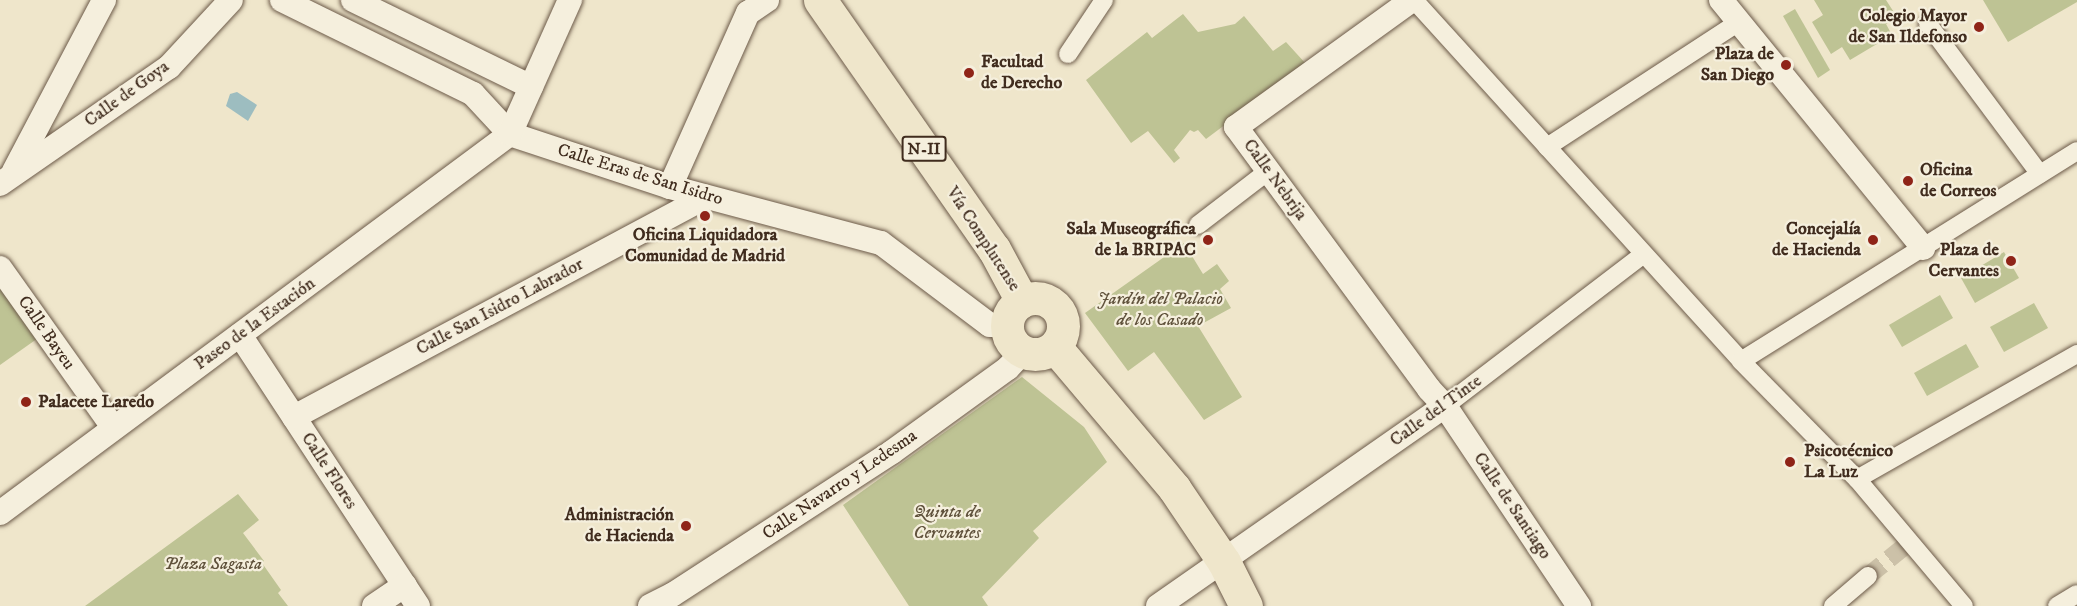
<!DOCTYPE html>
<meta charset="utf-8">
<style>
body{margin:0}
#map{position:relative;width:2077px;height:606px;overflow:hidden;background:#efe6cb;font-family:"IM FELL DW Pica",serif}
div>[style]{position:absolute}
.green>*{inset:0;background:#bec394}
.water>*{inset:0;background:#9dbdc0}
.pedestrian-tunnel>*{height:18px;margin-top:-9px;transform-origin:0;background:repeating-linear-gradient(90deg,#ccc1a8 0 18px,transparent 0 27px)}
.roads{filter:drop-shadow(0 0 2px #6c5a49) drop-shadow(0 0 2px #6c5a49)}
.pedestrian>*{height:18px;margin:-9px;padding:0 9px;transform-origin:9px;border-radius:9px;background:#f5efdd}
.minor>*{height:24px;margin:-12px;padding:0 12px;transform-origin:12px;border-radius:12px;background:#f5efdd}
.primary>*{height:33px;margin:-16.5px;padding:0 16.5px;transform-origin:16.5px;border-radius:16.5px;background:#efe6cb}
.primary>.ring{margin:-16.5px;padding:0;box-sizing:content-box;background:none;border:33px solid #efe6cb;border-radius:50%}
.dots>*{width:16px;height:16px;translate:-50% -50%;box-sizing:border-box;border:3px solid #f5efdd;border-radius:50%}
span{translate:-50% -50%;white-space:nowrap;text-align:center;line-height:1.15;-webkit-text-stroke:4.5px #f5efdd;paint-order:stroke}
.shield-label span{padding:2px 4px;background:#f5efdd;border:2px solid;border-radius:4px;-webkit-text-stroke-width:0}
.shield-label{font-size:16px;color:#402c1e;font-weight:700}
.poi-label{font-size:18px;color:#402c1e;font-weight:700}
.right{translate:-100% -50%;text-align:right}
.left{translate:0 -50%;text-align:left}
.street-label{font-size:18px;color:#402c1e}
.park-label{font-size:18px;color:#60523c;font-style:italic}
</style>
<div id="map">
<div class="green">
<div style="clip-path:polygon(1814px 0,1886px 0,1897px 17px,1886px 24px,1892px 35px,1850px 60px,1842px 47px,1831px 54px,1812px 22px,1823px 15px)"></div>
<div style="clip-path:polygon(1983px 0,2077px 0,2077px 2px,2008px 42px)"></div>
<div style="clip-path:polygon(1795px 9px,1830px 70px,1818px 78px,1783px 16px)"></div>
<div style="clip-path:polygon(1183px 14px,1198px 32px,1235px 24px,1244px 16px,1273px 51px,1286px 42px,1306px 64px,1206px 139px,1198px 130px,1194px 132px,1190px 130px,1174px 150px,1180px 158px,1174px 163px,1148px 131px,1131px 143px,1086px 80px,1147px 32px,1152px 38px)"></div>
<div style="clip-path:polygon(1184px 243px,1203px 274px,1217px 264px,1229px 281px,1220px 289px,1231px 308px,1198px 326px,1242px 397px,1204px 420px,1154px 352px,1128px 371px,1085px 313px)"></div>
<div style="clip-path:polygon(2004px 252px,2019px 278px,1975px 303px,1961px 278px)"></div>
<div style="clip-path:polygon(0 277px,41px 336px,0 365px)"></div>
<div style="clip-path:polygon(1940px 295px,1953px 318px,1902px 347px,1889px 325px)"></div>
<div style="clip-path:polygon(2034px 303px,2048px 328px,2004px 352px,1990px 327px)"></div>
<div style="clip-path:polygon(1966px 344px,1979px 367px,1927px 396px,1914px 373px)"></div>
<div style="clip-path:polygon(1022px 377px,1084px 427px,1107px 462px,1033px 531px,1039px 538px,982px 597px,988px 606px,909px 606px,843px 505px)"></div>
<div style="clip-path:polygon(238px 494px,259px 520px,243px 533px,264px 561px,262px 563px,281px 590px,278px 593px,288px 606px,85px 606px)"></div>
</div>
<div class="water">
<div style="clip-path:polygon(237px 92px,257px 105px,248px 121px,226px 106px,230px 94px)"></div>
</div>
<div class="pedestrian-tunnel">
<div style="left:1868px;top:576px;width:54px;rotate:-39deg"></div>
</div>
<div class="roads">
<div class="pedestrian">
<div style="left:1414px;top:0;width:487px;rotate:47.8deg"></div>
<div style="left:1741px;top:361px;width:165px;rotate:45.5deg"></div>
<div style="left:1857px;top:479px;width:166px;rotate:49.9deg"></div>
<div style="left:1928px;top:24px;width:187px;rotate:53.3deg"></div>
<div style="left:1068px;top:54px;width:65px;rotate:-56.3deg"></div>
<div style="left:1547px;top:147px;width:229px;rotate:-33.1deg"></div>
<div style="left:1198px;top:225px;width:88px;rotate:-37.6deg"></div>
<div style="left:1741px;top:361px;width:396px;rotate:-32deg"></div>
<div style="left:1445px;top:406px;width:250px;rotate:-37.4deg"></div>
<div style="left:1857px;top:479px;width:253px;rotate:-29.6deg"></div>
<div style="left:1833px;top:606px;width:46px;rotate:-40.6deg"></div>
<div style="left:2057px;top:606px;width:23px;rotate:-31deg"></div>
</div>
<div class="minor">
<div style="left:282px;top:0;width:213px;rotate:26.2deg"></div>
<div style="left:473px;top:94px;width:54px;rotate:47.2deg"></div>
<div style="left:510px;top:134px;width:169px;rotate:18.3deg"></div>
<div style="left:670px;top:187px;width:218px;rotate:14.9deg"></div>
<div style="left:881px;top:243px;width:136px;rotate:37deg"></div>
<div style="left:990px;top:325px;width:17px"></div>
<div style="left:353px;top:0;width:198px;rotate:26deg"></div>
<div style="left:1412px;top:0;width:217px;rotate:144.2deg"></div>
<div style="left:1236px;top:127px;width:325px;rotate:53.6deg"></div>
<div style="left:1429px;top:389px;width:23px;rotate:47deg"></div>
<div style="left:1445px;top:406px;width:241px;rotate:56.2deg"></div>
<div style="left:1721px;top:0;width:320px;rotate:50.8deg"></div>
<div style="left:14px;top:171px;width:193px;rotate:-62.2deg"></div>
<div style="left:0;top:184px;width:206px;rotate:-34.7deg"></div>
<div style="left:169px;top:67px;width:91px;rotate:-47.2deg"></div>
<div style="left:670px;top:187px;width:191px;rotate:-65.9deg"></div>
<div style="left:748px;top:13px;width:23px;rotate:-34deg"></div>
<div style="left:0;top:268px;width:195px;rotate:54.6deg"></div>
<div style="left:240px;top:335px;width:324px;rotate:56.7deg"></div>
<div style="left:294px;top:417px;width:467px;rotate:-28.1deg"></div>
<div style="left:0;top:513px;width:635px;rotate:-36.62deg"></div>
<div style="left:510px;top:134px;width:147px;rotate:-65.9deg"></div>
<div style="left:374px;top:606px;width:37px;rotate:-34deg"></div>
<div style="left:650px;top:606px;width:25px;rotate:-27deg"></div>
<div style="left:672px;top:595px;width:262px;rotate:-33deg"></div>
<div style="left:892px;top:452px;width:143px;rotate:-35.9deg"></div>
<div style="left:1008px;top:368px;width:22px;rotate:-47deg"></div>
<div style="left:1158px;top:606px;width:350px;rotate:-34.9deg"></div>
</div>
<div class="primary">
<div style="left:820px;top:0;width:304px;rotate:55.1deg"></div>
<div style="left:994px;top:249px;width:59px;rotate:61.7deg"></div>
<div class="ring" style="left:1007px;top:298px;width:23px;height:23px"></div>
<div style="left:1055px;top:347px;width:185px;rotate:49.8deg"></div>
<div style="left:1174px;top:488px;width:89px;rotate:56deg"></div>
<div style="left:1224px;top:562px;width:49px;rotate:63.4deg"></div>
</div>
</div>
<div class="dots">
<div style="left:1979px;top:27px;background:#8f2418"></div>
<div style="left:1786px;top:65px;background:#8f2418"></div>
<div style="left:969px;top:73px;background:#8f2418"></div>
<div style="left:1908px;top:181px;background:#8f2418"></div>
<div style="left:705px;top:216px;background:#8f2418"></div>
<div style="left:1208px;top:240px;background:#8f2418"></div>
<div style="left:1873px;top:240px;background:#8f2418"></div>
<div style="left:2011px;top:261px;background:#8f2418"></div>
<div style="left:26px;top:402px;background:#8f2418"></div>
<div style="left:1790px;top:462px;background:#8f2418"></div>
<div style="left:686px;top:526px;background:#8f2418"></div>
</div>
<div class="shield-label">
<span style="left:924px;top:149px">N-II</span>
</div>
<div class="poi-label">
<span class="right" style="left:1967px;top:27px">Colegio Mayor<br>de San Ildefonso</span>
<span class="right" style="left:1774px;top:65px">Plaza de<br>San Diego</span>
<span class="left" style="left:981px;top:73px">Facultad<br>de Derecho</span>
<span class="left" style="left:1920px;top:181px">Oficina<br>de Correos</span>
<span class="right" style="left:1196px;top:240px">Sala Museográfica<br>de la BRIPAC</span>
<span class="right" style="left:1861px;top:240px">Concejalía<br>de Hacienda</span>
<span style="left:705px;top:246px">Oficina Liquidadora<br>Comunidad de Madrid</span>
<span class="right" style="left:1999px;top:261px">Plaza de<br>Cervantes</span>
<span class="left" style="left:38px;top:402px">Palacete Laredo</span>
<span class="left" style="left:1804px;top:462px">Psicotécnico<br>La Luz</span>
<span class="right" style="left:674px;top:526px">Administración<br>de Hacienda</span>
</div>
<div class="street-label">
<span style="left:127px;top:94px;rotate:-36deg">Calle de Goya</span>
<span style="left:640px;top:175px;rotate:17deg">Calle Eras de San Isidro</span>
<span style="left:1275px;top:180px;rotate:54deg">Calle Nebrija</span>
<span style="left:983px;top:239px;rotate:57deg">Vía Complutense</span>
<span style="left:500px;top:307px;rotate:-28deg">Calle San Isidro Labrador</span>
<span style="left:255px;top:324px;rotate:-36deg">Paseo de la Estación</span>
<span style="left:46px;top:333px;rotate:55deg">Calle Bayeu</span>
<span style="left:1436px;top:411px;rotate:-36deg">Calle del Tinte</span>
<span style="left:329px;top:471px;rotate:57deg">Calle Flores</span>
<span style="left:840px;top:485px;rotate:-34deg">Calle Navarro y Ledesma</span>
<span style="left:1512px;top:506px;rotate:56deg">Calle de Santiago</span>
</div>
<div class="park-label">
<span style="left:1160px;top:310px">Jardín del Palacio<br>de los Casado</span>
<span style="left:947px;top:523px">Quinta de<br>Cervantes</span>
<span style="left:213px;top:564px">Plaza Sagasta</span>
</div>
</div>
